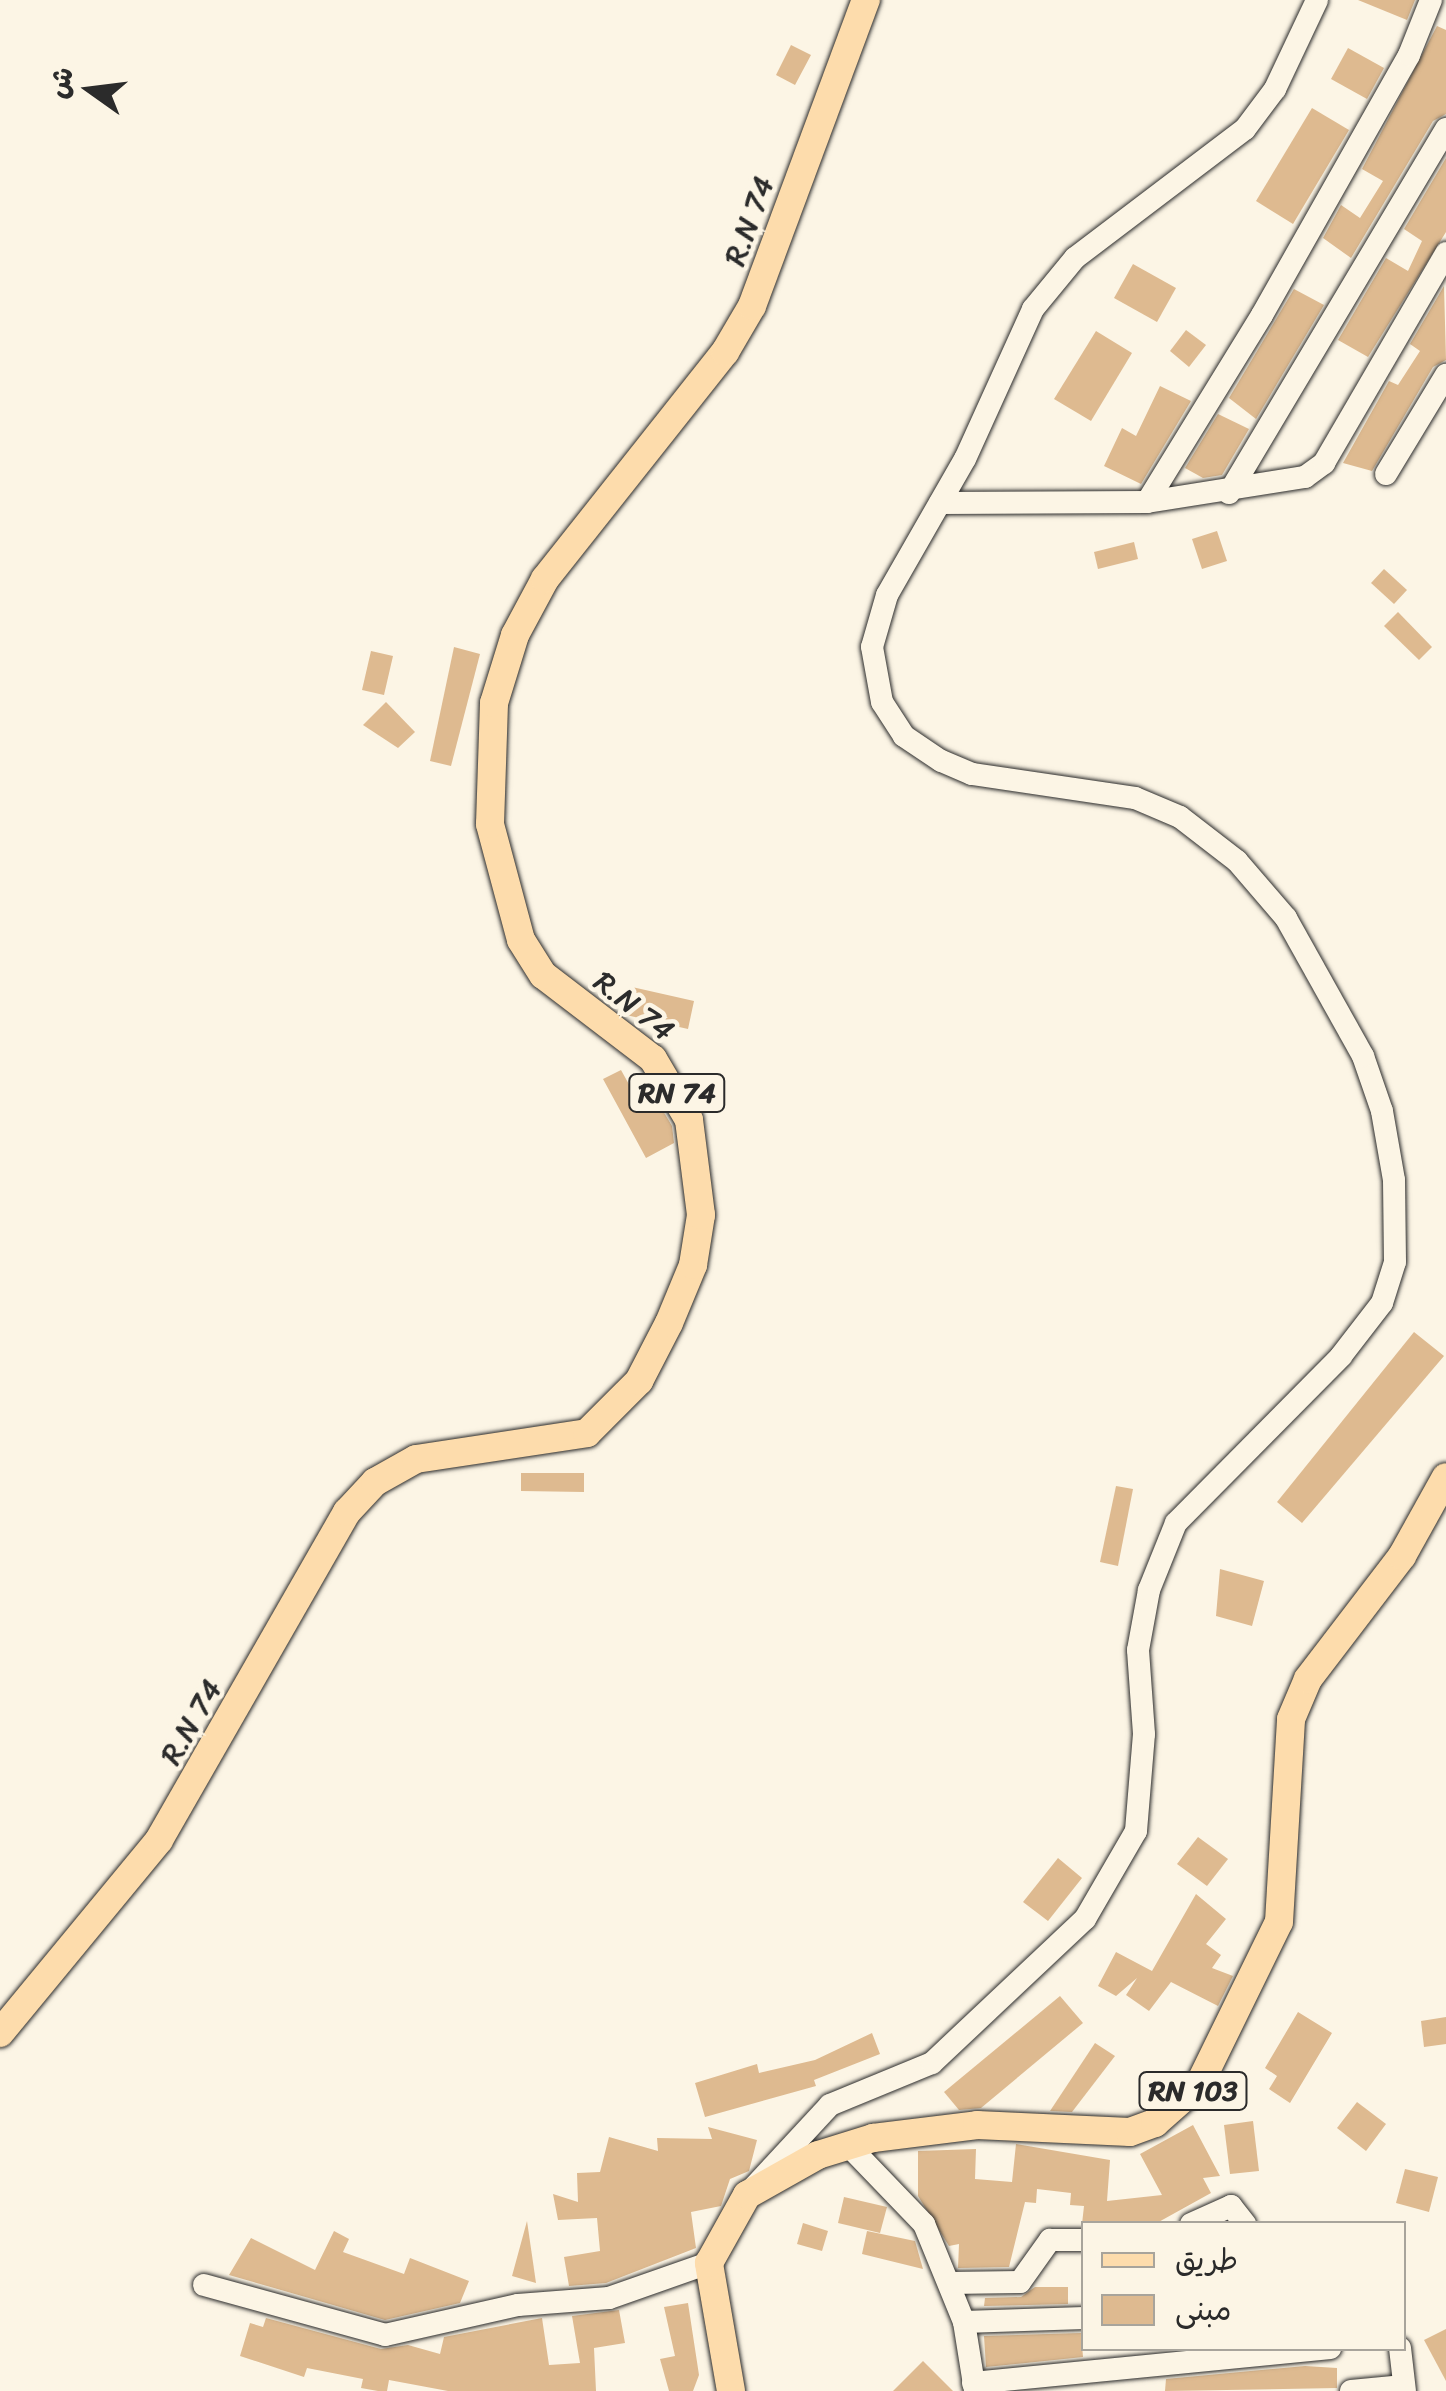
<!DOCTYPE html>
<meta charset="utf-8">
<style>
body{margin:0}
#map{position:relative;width:1446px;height:2391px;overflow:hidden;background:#fcf5e5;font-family:Sriracha,"Playpen Sans Arabic",sans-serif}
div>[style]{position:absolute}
.building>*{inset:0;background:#deba90}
.roads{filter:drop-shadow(0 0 2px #2b2b2b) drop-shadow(0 0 2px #2b2b2b)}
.minor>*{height:22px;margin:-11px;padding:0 11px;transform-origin:11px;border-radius:11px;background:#fcf5e5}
.major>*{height:28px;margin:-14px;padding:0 14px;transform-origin:14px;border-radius:14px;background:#fddcac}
span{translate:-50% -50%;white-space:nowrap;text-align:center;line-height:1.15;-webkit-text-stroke:9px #fcf5e5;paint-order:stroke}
.shield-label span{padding:2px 8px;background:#fcf5e5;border:2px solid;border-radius:8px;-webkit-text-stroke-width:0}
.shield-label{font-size:28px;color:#2b2b2b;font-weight:700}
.street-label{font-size:30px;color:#2b2b2b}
.legend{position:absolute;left:1081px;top:2221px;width:325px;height:130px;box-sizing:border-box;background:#fcf5e5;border:2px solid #a8a49b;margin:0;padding:12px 18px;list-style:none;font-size:30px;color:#2b2b2b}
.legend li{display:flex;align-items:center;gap:20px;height:50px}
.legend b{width:50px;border:2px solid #a8a49b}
.north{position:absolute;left:40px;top:40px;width:100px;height:100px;-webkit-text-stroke:8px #fcf5e5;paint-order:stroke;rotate:284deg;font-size:28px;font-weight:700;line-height:40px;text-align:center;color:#2b2b2b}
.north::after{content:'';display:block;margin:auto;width:35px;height:45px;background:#2b2b2b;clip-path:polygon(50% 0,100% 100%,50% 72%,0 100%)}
</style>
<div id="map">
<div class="building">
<div style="clip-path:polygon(1358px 0,1415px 0,1407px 20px)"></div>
<div style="clip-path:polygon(1437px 26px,1446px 30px,1446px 114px,1433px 121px,1351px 258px,1323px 238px,1341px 205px,1360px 218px,1383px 181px,1362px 169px)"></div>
<div style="clip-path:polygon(791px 45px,811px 55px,795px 85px,776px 75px)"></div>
<div style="clip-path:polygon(1348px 48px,1384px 68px,1367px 99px,1331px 79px)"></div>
<div style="clip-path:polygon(1312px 108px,1349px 130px,1293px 224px,1256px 201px)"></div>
<div style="clip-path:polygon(1446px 158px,1446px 232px,1368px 357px,1338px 340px,1386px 258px,1408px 271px,1422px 241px,1404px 229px)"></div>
<div style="clip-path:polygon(1133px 264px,1176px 288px,1157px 322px,1114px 298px)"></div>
<div style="clip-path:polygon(1444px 286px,1446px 360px,1433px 367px,1372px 471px,1343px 463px,1389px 381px,1398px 385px,1420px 351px,1410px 344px)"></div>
<div style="clip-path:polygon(1294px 289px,1324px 305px,1256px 419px,1229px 398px)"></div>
<div style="clip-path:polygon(1186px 330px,1206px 345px,1189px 367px,1170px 351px)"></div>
<div style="clip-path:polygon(1096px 331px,1132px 353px,1091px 421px,1054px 399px)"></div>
<div style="clip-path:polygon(1160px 386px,1191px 401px,1141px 484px,1104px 466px,1122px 428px,1136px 436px)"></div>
<div style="clip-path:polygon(1218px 414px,1249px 429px,1222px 475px,1203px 478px,1185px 468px)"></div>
<div style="clip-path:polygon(1217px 531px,1227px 561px,1202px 569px,1192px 539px)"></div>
<div style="clip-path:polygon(1134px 542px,1138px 559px,1098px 569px,1094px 552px)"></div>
<div style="clip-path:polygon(1384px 569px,1407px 590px,1394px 604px,1371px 583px)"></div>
<div style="clip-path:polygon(1398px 612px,1432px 647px,1419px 660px,1384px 626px)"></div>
<div style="clip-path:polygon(454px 647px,480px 654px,451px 766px,430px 761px)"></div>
<div style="clip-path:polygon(371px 651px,393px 656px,384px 695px,362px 690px)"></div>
<div style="clip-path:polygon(386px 702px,415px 732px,398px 748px,363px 725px)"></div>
<div style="clip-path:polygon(632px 987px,694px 1001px,688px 1029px,626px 1015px)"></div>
<div style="clip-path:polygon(621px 1070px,636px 1097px,650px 1089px,672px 1126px,674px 1143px,646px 1158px,603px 1079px)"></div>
<div style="clip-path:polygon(1414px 1332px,1444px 1356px,1302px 1523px,1277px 1502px)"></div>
<div style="clip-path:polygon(521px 1473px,584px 1473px,584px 1492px,521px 1491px)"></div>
<div style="clip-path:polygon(1116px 1486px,1133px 1489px,1118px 1566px,1100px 1562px)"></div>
<div style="clip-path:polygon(1220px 1569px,1264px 1581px,1252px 1626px,1216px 1616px)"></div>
<div style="clip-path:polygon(1198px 1837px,1228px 1859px,1207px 1886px,1177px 1864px)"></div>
<div style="clip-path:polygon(1058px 1858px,1082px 1878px,1048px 1921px,1023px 1902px)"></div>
<div style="clip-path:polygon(1196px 1894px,1226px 1919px,1206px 1944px,1221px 1955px,1212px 1968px,1233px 1976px,1218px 2006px,1171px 1982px,1149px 2011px,1126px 1995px,1137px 1978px,1116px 1996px,1098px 1986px,1116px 1952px,1152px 1971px)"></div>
<div style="clip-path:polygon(1060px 1996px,1083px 2023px,981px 2108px,959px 2110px,944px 2092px)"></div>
<div style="clip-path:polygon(1298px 2012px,1332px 2033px,1290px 2103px,1269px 2089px,1277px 2076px,1265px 2068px)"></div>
<div style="clip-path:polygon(1446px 2017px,1446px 2044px,1424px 2047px,1421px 2021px)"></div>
<div style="clip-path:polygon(872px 2033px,880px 2054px,814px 2080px,816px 2086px,705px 2117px,695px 2083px,757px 2064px,759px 2073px,815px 2060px)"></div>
<div style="clip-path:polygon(1095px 2043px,1115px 2056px,1072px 2112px,1050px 2111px)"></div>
<div style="clip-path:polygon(1357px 2102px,1386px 2124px,1366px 2151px,1337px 2128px)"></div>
<div style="clip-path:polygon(1253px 2121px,1259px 2171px,1230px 2174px,1224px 2125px)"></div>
<div style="clip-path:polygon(1193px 2125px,1220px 2176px,1203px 2178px,1211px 2193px,1155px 2224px,1082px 2224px,1084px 2206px,1070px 2205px,1071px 2193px,1037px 2189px,1036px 2203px,1025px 2202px,1009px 2267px,958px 2268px,959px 2244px,949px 2246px,918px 2196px,918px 2151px,976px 2149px,975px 2179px,1012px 2182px,1016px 2144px,1110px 2160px,1107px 2201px,1162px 2195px,1140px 2154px)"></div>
<div style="clip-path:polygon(708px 2127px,757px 2140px,749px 2171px,730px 2179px,721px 2206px,691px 2212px,696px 2248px,606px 2283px,569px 2286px,564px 2257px,600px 2251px,597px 2218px,558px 2220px,553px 2194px,578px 2202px,577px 2173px,600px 2172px,609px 2137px,658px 2151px,657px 2138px,712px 2139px)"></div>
<div style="clip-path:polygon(1405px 2169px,1438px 2177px,1429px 2212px,1396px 2203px)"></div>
<div style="clip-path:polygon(844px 2197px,887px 2207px,880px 2233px,838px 2223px)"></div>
<div style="clip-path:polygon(527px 2221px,536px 2283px,512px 2276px)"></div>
<div style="clip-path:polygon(803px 2223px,828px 2231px,822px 2251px,797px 2244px)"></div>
<div style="clip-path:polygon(334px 2231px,349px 2239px,343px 2252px,404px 2274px,410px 2258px,469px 2281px,460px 2303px,385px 2320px,229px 2275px,251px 2238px,315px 2270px)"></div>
<div style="clip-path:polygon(867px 2231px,915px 2241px,923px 2269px,862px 2254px)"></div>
<div style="clip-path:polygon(1035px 2287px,1068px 2287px,1068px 2304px,984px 2306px,985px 2298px,1021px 2297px)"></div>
<div style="clip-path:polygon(688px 2303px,699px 2375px,693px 2391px,669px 2391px,660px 2359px,675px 2356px,664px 2307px)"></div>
<div style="clip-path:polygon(619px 2310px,625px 2343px,594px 2348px,596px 2391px,448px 2391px,389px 2380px,387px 2391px,378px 2391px,361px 2388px,363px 2379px,307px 2368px,304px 2377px,240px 2356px,250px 2323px,263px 2327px,266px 2318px,381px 2349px,408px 2345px,440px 2354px,444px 2337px,542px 2318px,549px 2365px,580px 2363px,572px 2316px)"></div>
<div style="clip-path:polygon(1446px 2329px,1446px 2381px,1424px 2340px)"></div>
<div style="clip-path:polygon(1081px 2333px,1083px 2357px,986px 2367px,984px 2336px)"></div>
<div style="clip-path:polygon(923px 2361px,953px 2391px,893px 2391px)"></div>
<div style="clip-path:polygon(1305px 2366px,1337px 2368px,1337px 2388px,1165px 2391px,1166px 2379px)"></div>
</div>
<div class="roads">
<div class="minor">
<div style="left:1386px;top:474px;width:116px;rotate:-58.8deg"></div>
<div style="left:1229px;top:493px;width:424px;rotate:-59.2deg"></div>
<div style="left:1147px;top:502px;width:220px;rotate:-58.4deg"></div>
<div style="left:1262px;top:315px;width:299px;rotate:-60.5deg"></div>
<div style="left:1409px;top:55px;width:59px;rotate:-68.2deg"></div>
<div style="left:940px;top:503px;width:207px;rotate:-0.3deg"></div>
<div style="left:1147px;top:502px;width:160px;rotate:-9deg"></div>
<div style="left:1305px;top:477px;width:24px;rotate:-36deg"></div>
<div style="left:1324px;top:463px;width:243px;rotate:-59.8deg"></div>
<div style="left:848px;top:2145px;width:110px;rotate:46.1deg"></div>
<div style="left:924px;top:2224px;width:106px;rotate:67.8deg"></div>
<div style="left:964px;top:2322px;width:70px;rotate:80.9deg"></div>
<div style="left:755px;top:2186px;width:110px;rotate:-47.2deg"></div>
<div style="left:830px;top:2105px;width:110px;rotate:-22.4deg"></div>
<div style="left:932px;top:2063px;width:210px;rotate:-43.3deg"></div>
<div style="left:1085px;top:1919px;width:102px;rotate:-59.9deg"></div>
<div style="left:1136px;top:1831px;width:97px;rotate:-85.3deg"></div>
<div style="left:1144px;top:1734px;width:84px;rotate:-94.1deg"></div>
<div style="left:1138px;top:1650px;width:61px;rotate:-79.6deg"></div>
<div style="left:1149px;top:1590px;width:72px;rotate:-68.1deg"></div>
<div style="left:1176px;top:1523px;width:235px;rotate:-45.3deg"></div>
<div style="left:1341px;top:1356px;width:67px;rotate:-52.3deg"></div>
<div style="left:1382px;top:1303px;width:43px;rotate:-72.4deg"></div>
<div style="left:1395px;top:1262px;width:82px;rotate:-90.7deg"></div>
<div style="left:1394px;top:1180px;width:70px;rotate:-99.9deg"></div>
<div style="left:1382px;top:1111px;width:58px;rotate:-109.1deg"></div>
<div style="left:1363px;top:1056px;width:158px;rotate:-119.2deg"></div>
<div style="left:1286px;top:918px;width:75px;rotate:-130.7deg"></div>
<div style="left:1237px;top:861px;width:72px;rotate:-142.3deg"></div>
<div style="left:1180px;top:817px;width:49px;rotate:-157.1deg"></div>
<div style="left:1135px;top:798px;width:165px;rotate:-171.6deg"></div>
<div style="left:972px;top:774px;width:34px;rotate:-157deg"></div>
<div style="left:941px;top:761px;width:45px;rotate:-146deg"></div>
<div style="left:904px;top:736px;width:40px;rotate:-122.9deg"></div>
<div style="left:882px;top:702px;width:56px;rotate:-100.3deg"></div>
<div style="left:872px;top:647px;width:54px;rotate:-73.9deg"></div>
<div style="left:887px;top:595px;width:157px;rotate:-60.2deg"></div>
<div style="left:965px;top:459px;width:165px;rotate:-65.6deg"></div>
<div style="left:1033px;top:309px;width:66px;rotate:-50.5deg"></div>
<div style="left:1075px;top:258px;width:213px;rotate:-37.2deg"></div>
<div style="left:1245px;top:129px;width:50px;rotate:-53.1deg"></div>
<div style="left:1275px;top:89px;width:98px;rotate:-64.7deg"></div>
<div style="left:1191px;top:2224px;width:44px;rotate:-24.2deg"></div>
<div style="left:1231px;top:2206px;width:23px;rotate:52deg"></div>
<div style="left:949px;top:2283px;width:71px;rotate:-0.8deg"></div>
<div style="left:1020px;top:2282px;width:52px;rotate:-54.5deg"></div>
<div style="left:1050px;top:2240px;width:34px"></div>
<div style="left:204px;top:2285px;width:188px;rotate:15.4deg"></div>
<div style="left:385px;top:2335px;width:136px;rotate:-12.7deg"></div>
<div style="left:518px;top:2305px;width:91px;rotate:-4.4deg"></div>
<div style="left:609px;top:2298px;width:106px;rotate:-19.3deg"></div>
<div style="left:964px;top:2322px;width:120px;rotate:-1.9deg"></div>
<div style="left:1400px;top:2348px;width:43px;rotate:83.4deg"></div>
<div style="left:973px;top:2383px;width:359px;rotate:-5.6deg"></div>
<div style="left:1351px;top:2391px;width:53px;rotate:-5.4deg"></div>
</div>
<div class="major">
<div style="left:0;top:2033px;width:250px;rotate:-50.5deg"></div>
<div style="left:159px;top:1840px;width:378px;rotate:-60.2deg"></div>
<div style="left:347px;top:1512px;width:41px;rotate:-47deg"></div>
<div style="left:375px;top:1482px;width:47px;rotate:-29.3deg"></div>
<div style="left:416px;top:1459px;width:173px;rotate:-8.6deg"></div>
<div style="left:587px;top:1433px;width:74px;rotate:-45deg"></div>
<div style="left:639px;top:1381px;width:65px;rotate:-62.7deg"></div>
<div style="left:669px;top:1323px;width:63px;rotate:-67.5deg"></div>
<div style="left:693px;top:1265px;width:51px;rotate:-80.9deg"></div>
<div style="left:701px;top:1215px;width:96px;rotate:-97.2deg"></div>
<div style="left:689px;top:1120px;width:71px;rotate:-120.5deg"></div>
<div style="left:653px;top:1059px;width:138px;rotate:-142.6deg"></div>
<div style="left:543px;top:975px;width:41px;rotate:-122.2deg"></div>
<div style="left:521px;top:940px;width:120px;rotate:-105deg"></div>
<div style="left:490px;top:824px;width:121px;rotate:-88.1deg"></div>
<div style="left:494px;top:703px;width:71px;rotate:-72.8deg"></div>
<div style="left:515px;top:635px;width:64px;rotate:-61.8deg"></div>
<div style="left:545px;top:579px;width:290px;rotate:-51.6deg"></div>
<div style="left:725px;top:352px;width:53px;rotate:-59.6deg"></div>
<div style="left:752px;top:306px;width:327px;rotate:-69.6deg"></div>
<div style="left:731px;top:2391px;width:130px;rotate:-99.8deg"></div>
<div style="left:709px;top:2263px;width:78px;rotate:-60.8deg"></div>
<div style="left:747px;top:2195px;width:81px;rotate:-29.4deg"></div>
<div style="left:818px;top:2155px;width:58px;rotate:-17.2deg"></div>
<div style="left:873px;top:2138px;width:105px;rotate:-7.1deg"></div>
<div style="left:977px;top:2125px;width:153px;rotate:2.6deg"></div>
<div style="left:1130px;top:2132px;width:27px;rotate:-20deg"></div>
<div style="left:1155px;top:2123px;width:60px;rotate:-41.6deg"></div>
<div style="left:1200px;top:2083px;width:179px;rotate:-63.9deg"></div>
<div style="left:1279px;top:1922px;width:203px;rotate:-86.6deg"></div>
<div style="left:1291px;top:1719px;width:43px;rotate:-67deg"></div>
<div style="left:1308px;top:1679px;width:155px;rotate:-52.6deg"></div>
<div style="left:1402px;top:1556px;width:90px;rotate:-60.9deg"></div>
</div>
</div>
<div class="shield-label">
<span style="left:677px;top:1093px">RN 74</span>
<span style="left:1193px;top:2091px">RN 103</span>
</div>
<div class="street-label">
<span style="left:749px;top:221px;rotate:-70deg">R.N 74</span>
<span style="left:634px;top:1006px;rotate:38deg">R.N 74</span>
<span style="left:191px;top:1722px;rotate:-60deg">R.N 74</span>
</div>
<ul class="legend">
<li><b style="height:12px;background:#fddcac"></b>طريق</li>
<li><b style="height:28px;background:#deba90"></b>مبنى</li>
</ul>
<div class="north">ش</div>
</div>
